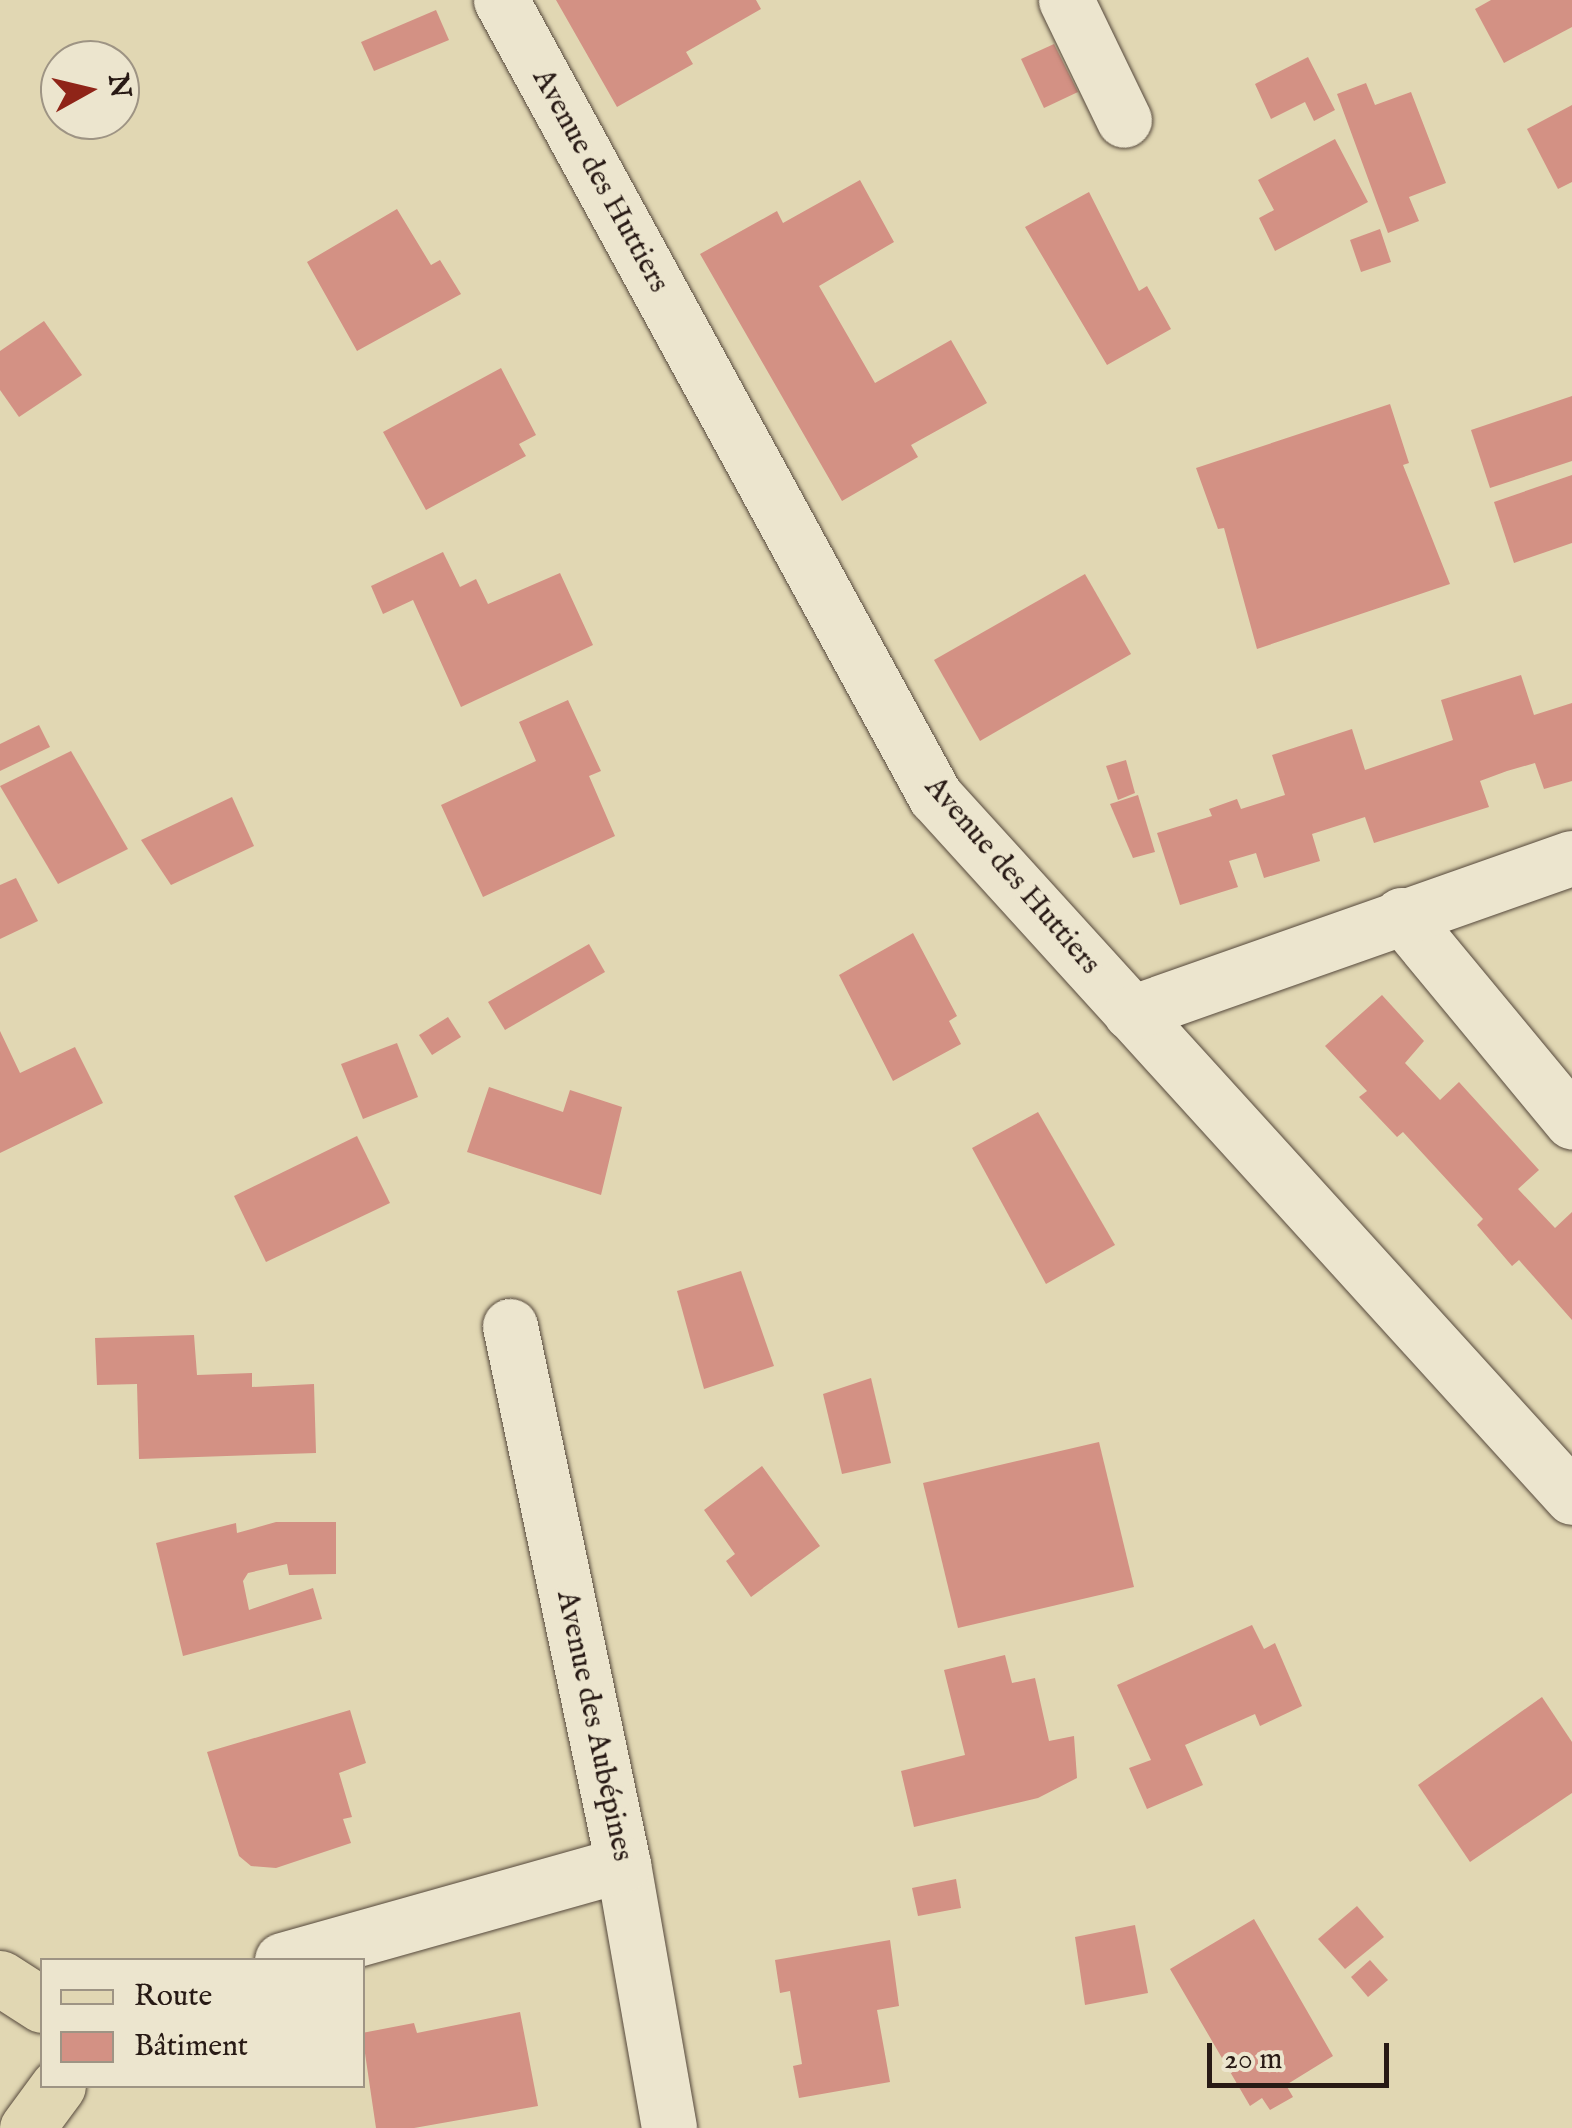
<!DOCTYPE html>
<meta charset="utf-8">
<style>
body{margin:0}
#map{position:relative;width:1572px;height:2128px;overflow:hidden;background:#e1d7b3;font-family:"IM FELL English",serif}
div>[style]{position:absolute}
.building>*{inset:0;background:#d39184}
.roads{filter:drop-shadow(0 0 2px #56493c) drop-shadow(0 0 2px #56493c)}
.minor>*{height:55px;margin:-27.5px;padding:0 27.5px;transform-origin:27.5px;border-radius:27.5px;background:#ece5ce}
.major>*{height:55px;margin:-27.5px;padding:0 27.5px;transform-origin:27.5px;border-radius:27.5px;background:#e1d7b3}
span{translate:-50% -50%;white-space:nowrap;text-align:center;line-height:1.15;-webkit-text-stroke:8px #ece5ce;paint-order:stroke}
.street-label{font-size:30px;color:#281a15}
.legend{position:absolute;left:40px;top:1958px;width:325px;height:130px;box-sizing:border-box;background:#ece5ce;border:2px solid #9e9484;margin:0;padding:12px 18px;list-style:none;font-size:30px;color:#281a15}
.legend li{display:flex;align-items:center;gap:20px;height:50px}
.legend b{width:50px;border:2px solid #9e9484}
.north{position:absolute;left:40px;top:40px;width:100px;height:100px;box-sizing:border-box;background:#ece5ce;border:2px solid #9e9484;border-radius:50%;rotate:82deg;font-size:28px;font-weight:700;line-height:40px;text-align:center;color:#281a15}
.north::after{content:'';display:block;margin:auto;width:35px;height:45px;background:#8f2418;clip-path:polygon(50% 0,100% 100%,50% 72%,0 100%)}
.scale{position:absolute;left:1207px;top:2043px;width:182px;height:45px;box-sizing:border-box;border:5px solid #281a15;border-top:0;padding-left:12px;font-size:30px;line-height:35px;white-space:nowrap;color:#281a15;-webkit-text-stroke:8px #ece5ce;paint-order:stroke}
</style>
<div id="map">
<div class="building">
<div style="clip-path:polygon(556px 0,756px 0,761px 9px,686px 52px,693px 64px,617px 107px)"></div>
<div style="clip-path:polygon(1491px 0,1572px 0,1572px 27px,1504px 63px,1475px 9px)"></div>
<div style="clip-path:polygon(436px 10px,449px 40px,374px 71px,361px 42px)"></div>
<div style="clip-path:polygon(1054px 44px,1078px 92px,1044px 108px,1021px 59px)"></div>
<div style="clip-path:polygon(1308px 57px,1335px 110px,1314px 121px,1305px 102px,1271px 119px,1255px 84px)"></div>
<div style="clip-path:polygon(1366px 83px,1375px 105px,1411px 92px,1446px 183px,1409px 197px,1419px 221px,1388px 233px,1337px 94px)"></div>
<div style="clip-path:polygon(1572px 105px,1572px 182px,1558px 189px,1527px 129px)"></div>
<div style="clip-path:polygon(1335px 139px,1368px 202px,1275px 251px,1259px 218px,1274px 210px,1258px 180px)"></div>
<div style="clip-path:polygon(860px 180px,894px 242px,819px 286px,875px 383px,951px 340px,987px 403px,911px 445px,918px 457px,842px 501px,700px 254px,777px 211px,783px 223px)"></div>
<div style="clip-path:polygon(1089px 192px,1139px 291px,1147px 286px,1171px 329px,1107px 365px,1025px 227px)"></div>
<div style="clip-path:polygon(397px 209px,431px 265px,440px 260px,461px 294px,357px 351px,307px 262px)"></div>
<div style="clip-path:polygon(1380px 229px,1391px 262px,1361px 272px,1350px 240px)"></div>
<div style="clip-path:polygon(44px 321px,82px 375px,19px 417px,0 390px,0 351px)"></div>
<div style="clip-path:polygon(501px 368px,536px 435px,519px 444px,526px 456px,426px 510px,383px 432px)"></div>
<div style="clip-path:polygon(1572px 396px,1572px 461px,1490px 488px,1471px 430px)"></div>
<div style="clip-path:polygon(1390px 404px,1409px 463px,1403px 465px,1450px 584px,1257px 649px,1224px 528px,1218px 529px,1196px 468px)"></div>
<div style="clip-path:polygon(1572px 475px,1572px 543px,1514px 563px,1494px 502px)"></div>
<div style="clip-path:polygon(443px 552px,460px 587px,476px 579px,488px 604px,560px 573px,593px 645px,461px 707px,413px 600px,383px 614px,371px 586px)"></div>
<div style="clip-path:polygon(1085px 574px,1131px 654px,980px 741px,934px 660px)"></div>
<div style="clip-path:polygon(1521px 675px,1534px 715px,1572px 703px,1572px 781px,1544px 789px,1535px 763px,1507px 771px,1480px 781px,1489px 807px,1374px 843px,1365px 817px,1312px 834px,1320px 861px,1264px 878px,1256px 853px,1229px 861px,1238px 887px,1180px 905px,1157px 833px,1212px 816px,1209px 809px,1237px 799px,1241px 809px,1285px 795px,1272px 755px,1352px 729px,1365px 770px,1453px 740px,1441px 700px)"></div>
<div style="clip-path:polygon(568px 700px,601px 771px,589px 776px,615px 836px,483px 897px,441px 805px,536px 761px,519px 722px)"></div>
<div style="clip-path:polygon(39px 725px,50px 747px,0 771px,0 744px)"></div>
<div style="clip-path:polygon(71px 751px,128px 849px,58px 884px,0 786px)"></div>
<div style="clip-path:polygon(1126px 760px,1135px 793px,1118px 800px,1106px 766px)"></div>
<div style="clip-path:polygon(1138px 795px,1155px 852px,1133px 858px,1110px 804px)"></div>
<div style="clip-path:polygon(232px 797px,254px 846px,171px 885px,141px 840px)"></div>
<div style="clip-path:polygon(16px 878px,38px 921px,0 939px,0 885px)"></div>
<div style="clip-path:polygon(913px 933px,957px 1016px,949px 1021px,961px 1044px,893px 1081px,839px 975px)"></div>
<div style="clip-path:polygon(589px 944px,605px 972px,505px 1030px,488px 1002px)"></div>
<div style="clip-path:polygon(1382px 995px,1424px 1041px,1405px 1063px,1440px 1100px,1459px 1082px,1539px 1170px,1518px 1189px,1555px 1228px,1572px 1212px,1572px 1320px,1519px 1260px,1512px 1266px,1477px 1225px,1483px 1219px,1403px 1132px,1397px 1137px,1359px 1097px,1367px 1091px,1325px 1046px)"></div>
<div style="clip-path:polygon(448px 1017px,461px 1037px,432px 1055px,419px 1035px)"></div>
<div style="clip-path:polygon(0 1031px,20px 1073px,75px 1047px,103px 1103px,0 1153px)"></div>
<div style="clip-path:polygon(397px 1043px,418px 1097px,363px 1119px,341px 1064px)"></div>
<div style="clip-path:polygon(489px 1087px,563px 1112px,570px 1090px,622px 1107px,601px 1195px,467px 1152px)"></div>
<div style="clip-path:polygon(1038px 1112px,1115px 1245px,1046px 1284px,972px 1148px)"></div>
<div style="clip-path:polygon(357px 1136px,390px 1203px,266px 1262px,234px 1196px)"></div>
<div style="clip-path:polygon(741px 1271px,774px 1366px,704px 1389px,677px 1291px)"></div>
<div style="clip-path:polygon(194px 1335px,197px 1375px,252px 1373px,252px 1387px,314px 1384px,316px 1453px,139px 1459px,137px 1384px,97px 1385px,95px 1338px)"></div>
<div style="clip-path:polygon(871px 1378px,891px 1463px,842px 1474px,823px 1394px)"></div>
<div style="clip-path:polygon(1099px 1442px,1134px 1587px,958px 1628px,923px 1483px)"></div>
<div style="clip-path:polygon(762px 1466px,820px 1546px,751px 1597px,726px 1561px,735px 1554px,704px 1510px)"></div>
<div style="clip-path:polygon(276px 1522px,336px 1522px,336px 1574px,289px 1575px,287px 1564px,248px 1573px,243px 1581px,249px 1610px,313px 1588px,322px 1619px,183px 1656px,156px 1543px,236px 1523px,237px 1533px)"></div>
<div style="clip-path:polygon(1252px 1625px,1264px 1649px,1275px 1643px,1302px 1706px,1260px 1726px,1255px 1714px,1185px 1745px,1203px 1785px,1147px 1809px,1129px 1768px,1151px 1760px,1117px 1685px)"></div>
<div style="clip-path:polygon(1005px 1655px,1012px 1683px,1035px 1678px,1049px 1741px,1074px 1736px,1077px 1778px,1038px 1798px,914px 1827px,901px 1771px,965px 1755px,944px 1670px)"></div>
<div style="clip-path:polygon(1542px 1697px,1572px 1742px,1572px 1793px,1470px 1862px,1418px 1785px)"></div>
<div style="clip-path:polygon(350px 1710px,366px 1763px,339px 1773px,352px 1817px,343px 1819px,351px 1843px,276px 1868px,251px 1866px,239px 1856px,207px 1752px)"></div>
<div style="clip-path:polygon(956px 1879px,961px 1908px,918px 1916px,912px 1888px)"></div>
<div style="clip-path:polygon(1357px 1906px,1384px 1937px,1345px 1969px,1318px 1939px)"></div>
<div style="clip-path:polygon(1254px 1919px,1333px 2056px,1286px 2085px,1293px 2097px,1270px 2110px,1262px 2098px,1250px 2106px,1170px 1969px)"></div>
<div style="clip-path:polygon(1135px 1925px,1148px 1993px,1085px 2005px,1075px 1937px)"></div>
<div style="clip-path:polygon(890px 1940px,899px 2006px,877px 2010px,890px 2082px,799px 2098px,793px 2066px,802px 2064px,790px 1991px,780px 1993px,775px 1960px)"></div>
<div style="clip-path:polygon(1370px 1960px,1388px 1980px,1368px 1997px,1351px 1977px)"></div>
<div style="clip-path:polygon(520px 2012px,538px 2106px,414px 2128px,376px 2128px,362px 2033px,414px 2023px,417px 2033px)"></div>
</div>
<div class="roads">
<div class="minor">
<div style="left:501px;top:0;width:907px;rotate:61.4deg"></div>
<div style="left:935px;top:796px;width:947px;rotate:47.74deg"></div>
<div style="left:1066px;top:0;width:133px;rotate:64.2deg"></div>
<div style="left:1401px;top:915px;width:268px;rotate:50.4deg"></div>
<div style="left:1131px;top:1013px;width:467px;rotate:-19.4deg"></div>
<div style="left:510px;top:1326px;width:550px;rotate:78.14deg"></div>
<div style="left:623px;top:1864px;width:268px;rotate:80.1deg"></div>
<div style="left:282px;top:1960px;width:354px;rotate:-15.7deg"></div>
</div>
<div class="major">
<div style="left:0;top:1978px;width:50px;rotate:32.7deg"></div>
<div style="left:27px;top:2128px;width:52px;rotate:-53.6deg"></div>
</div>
</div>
<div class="street-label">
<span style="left:600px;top:181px;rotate:61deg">Avenue des Huttiers</span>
<span style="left:1012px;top:876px;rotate:49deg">Avenue des Huttiers</span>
<span style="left:594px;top:1726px;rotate:78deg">Avenue des Aubépines</span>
</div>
<ul class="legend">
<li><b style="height:12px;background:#e1d7b3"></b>Route</li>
<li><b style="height:28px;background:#d39184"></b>Bâtiment</li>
</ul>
<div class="north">N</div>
<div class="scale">20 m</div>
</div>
